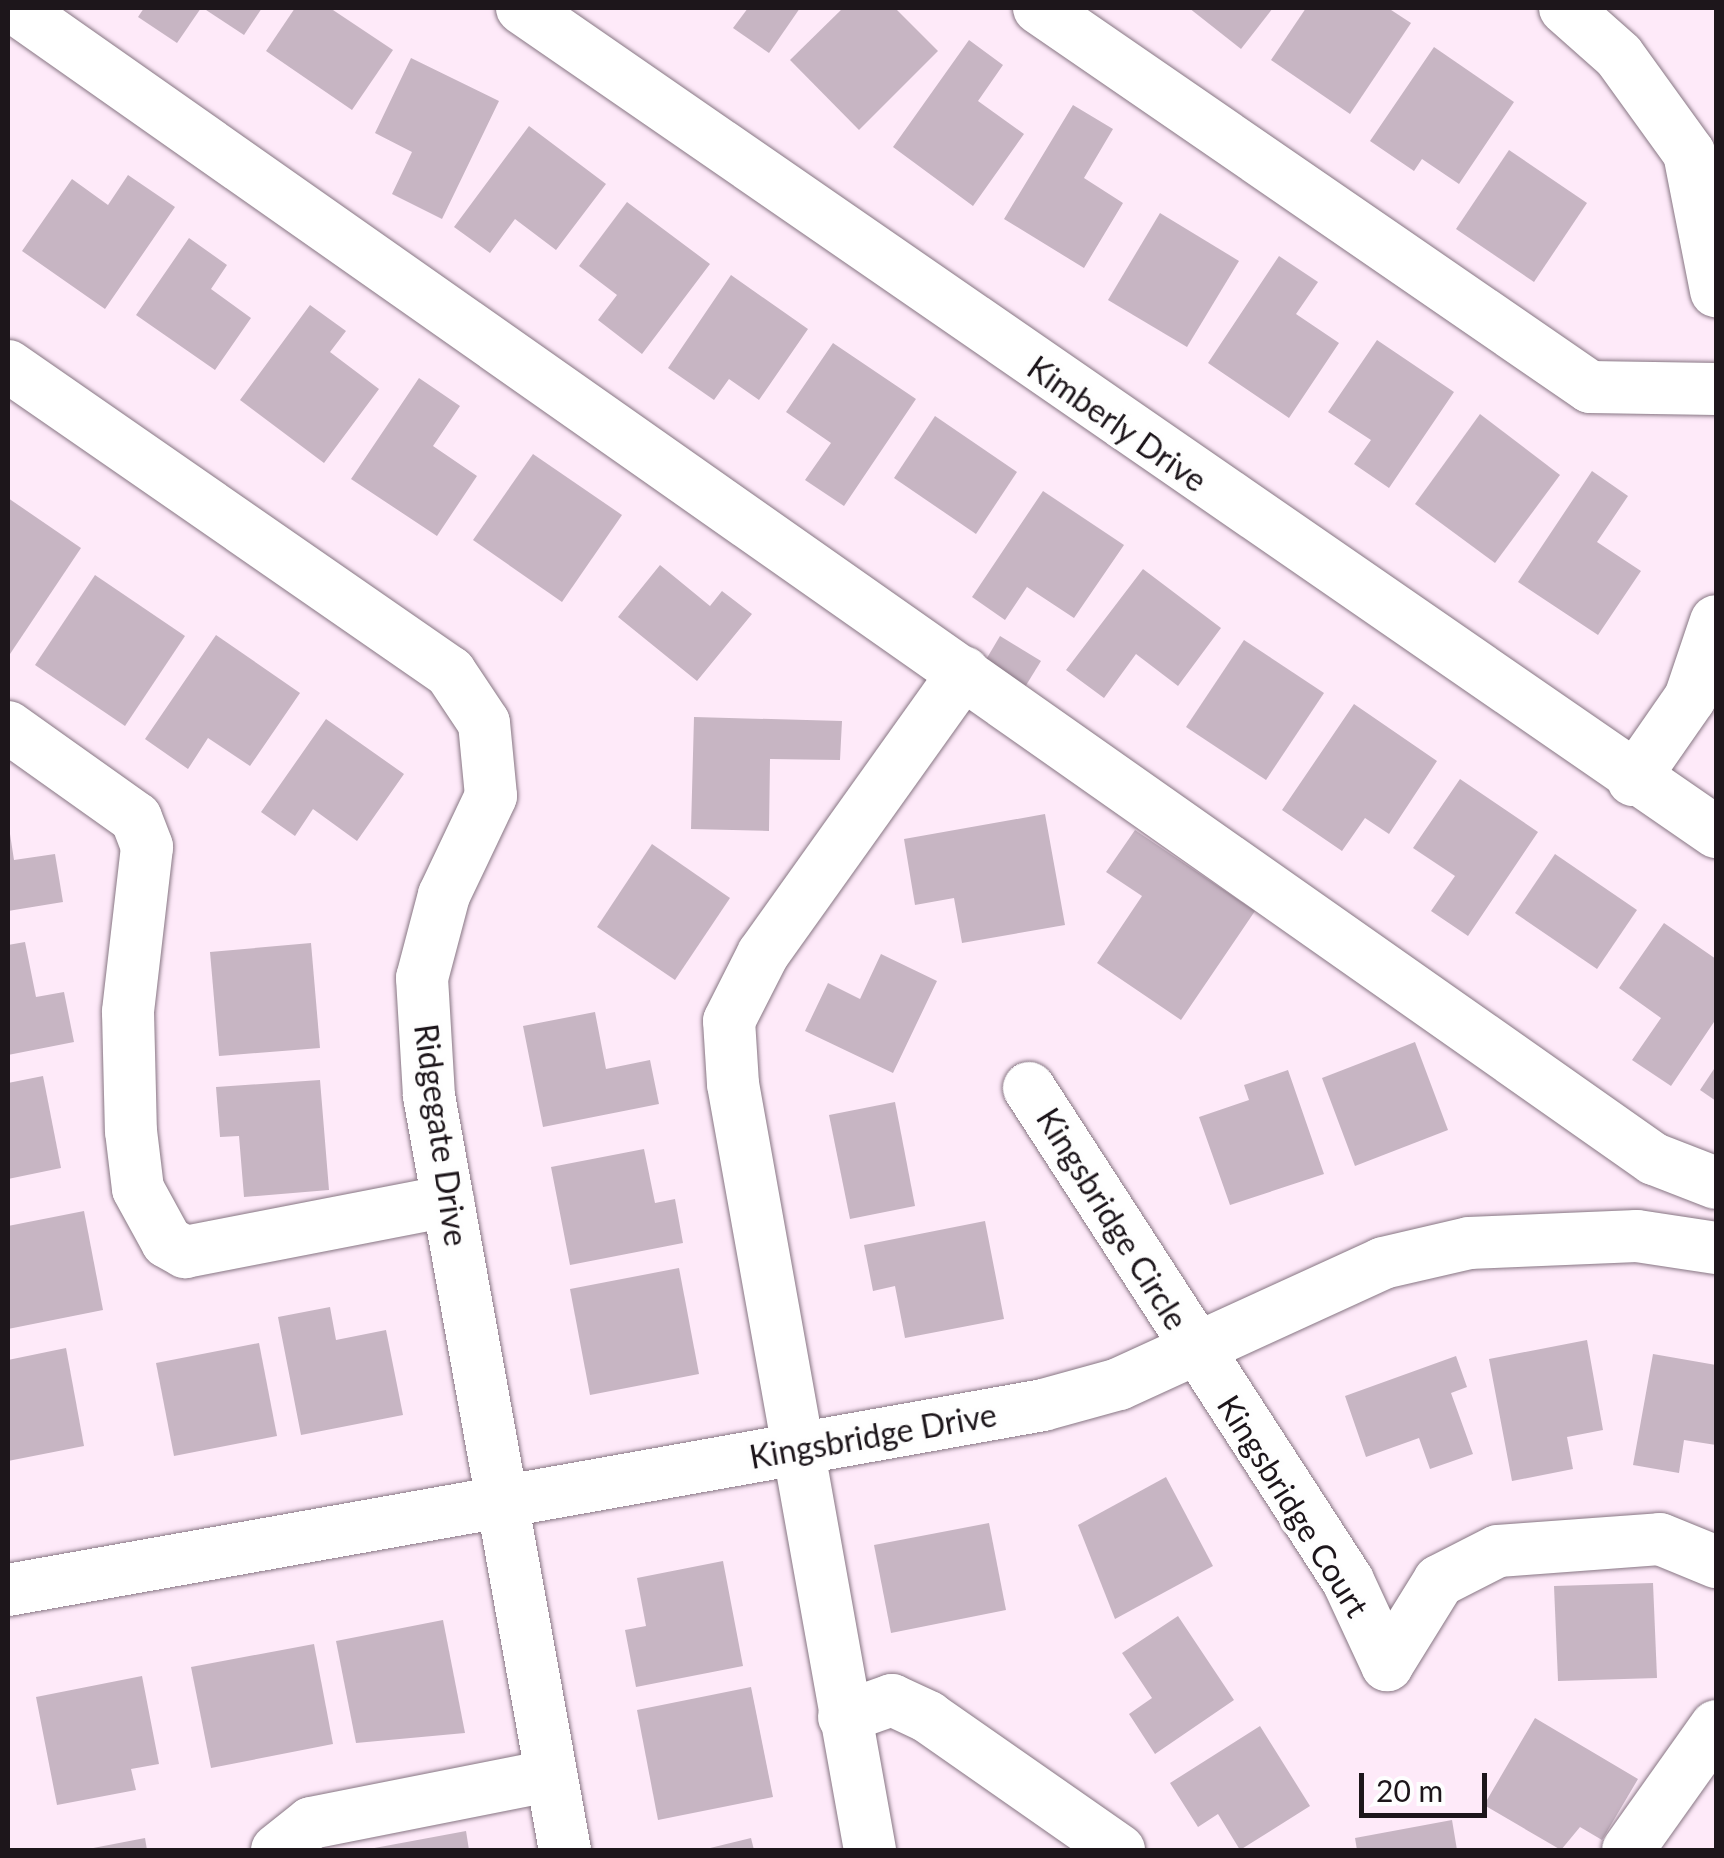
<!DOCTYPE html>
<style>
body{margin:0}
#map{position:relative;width:1724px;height:1858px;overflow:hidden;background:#feeaf9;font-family:Lato,sans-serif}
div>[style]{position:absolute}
.building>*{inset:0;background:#c7b5c3}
.roads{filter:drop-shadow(0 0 2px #877683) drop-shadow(0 0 2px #877683)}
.minor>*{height:52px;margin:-26px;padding:0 26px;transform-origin:26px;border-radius:26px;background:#fff}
span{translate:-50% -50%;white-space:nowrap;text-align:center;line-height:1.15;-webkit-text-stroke:8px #fefefe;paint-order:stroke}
.street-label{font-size:32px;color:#1d161b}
.frame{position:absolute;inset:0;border:10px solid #1d161b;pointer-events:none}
.scale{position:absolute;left:1359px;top:1773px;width:128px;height:45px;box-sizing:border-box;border:5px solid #1d161b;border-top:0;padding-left:12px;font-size:30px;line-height:35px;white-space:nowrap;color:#1d161b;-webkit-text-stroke:8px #fefefe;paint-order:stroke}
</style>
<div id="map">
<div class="building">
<div style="clip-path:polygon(144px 8px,201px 8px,177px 43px,138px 17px)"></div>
<div style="clip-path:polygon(203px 8px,262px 8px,244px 35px)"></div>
<div style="clip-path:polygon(295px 8px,330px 8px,393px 50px,352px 110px,266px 51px)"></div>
<div style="clip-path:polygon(748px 8px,800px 8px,769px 53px,733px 28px)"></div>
<div style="clip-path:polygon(843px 8px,895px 8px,938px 51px,859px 130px,790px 60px)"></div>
<div style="clip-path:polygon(1189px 8px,1273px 8px,1241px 49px)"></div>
<div style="clip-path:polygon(1306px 8px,1388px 8px,1411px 23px,1350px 114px,1271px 60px)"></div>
<div style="clip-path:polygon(969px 40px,1003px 65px,978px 101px,1024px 134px,973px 206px,893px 147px)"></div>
<div style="clip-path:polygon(1434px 47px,1514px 102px,1459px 184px,1422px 159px,1414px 171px,1370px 141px)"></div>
<div style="clip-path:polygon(411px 58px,499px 101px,442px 219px,392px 194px,412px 152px,375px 133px)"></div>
<div style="clip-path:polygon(1073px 105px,1113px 129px,1084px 178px,1123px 203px,1084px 268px,1004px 219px)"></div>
<div style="clip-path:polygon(529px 126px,606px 184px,556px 250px,515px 219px,490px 253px,454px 227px)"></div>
<div style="clip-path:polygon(1509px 150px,1587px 203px,1534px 282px,1456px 229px)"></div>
<div style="clip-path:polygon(128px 175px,175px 207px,105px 309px,22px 251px,72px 179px,108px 205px)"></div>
<div style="clip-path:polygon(627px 202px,710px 264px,642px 354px,598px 320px,617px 295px,579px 266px)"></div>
<div style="clip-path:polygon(1160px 213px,1239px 261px,1187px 347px,1108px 300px)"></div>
<div style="clip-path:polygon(189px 238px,227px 265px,211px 289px,251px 318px,215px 370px,136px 315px)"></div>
<div style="clip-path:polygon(1279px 256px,1318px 282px,1296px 314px,1339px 343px,1289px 418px,1208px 363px)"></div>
<div style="clip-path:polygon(731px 275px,808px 329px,759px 400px,729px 379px,714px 400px,668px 368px)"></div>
<div style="clip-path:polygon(310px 305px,346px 331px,330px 352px,379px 389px,324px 463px,240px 400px)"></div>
<div style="clip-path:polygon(1377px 340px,1454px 392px,1389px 488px,1354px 464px,1371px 440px,1328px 412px)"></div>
<div style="clip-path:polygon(833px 343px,916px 399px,844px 506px,805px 480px,831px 443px,786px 412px)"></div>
<div style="clip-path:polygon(419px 378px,460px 406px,433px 446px,477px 476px,437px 536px,351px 479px)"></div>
<div style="clip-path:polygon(1480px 414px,1560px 475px,1495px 563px,1415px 504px)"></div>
<div style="clip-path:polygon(935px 416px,1017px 472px,976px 534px,894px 478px)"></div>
<div style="clip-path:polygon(533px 454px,622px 515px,562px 602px,473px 540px)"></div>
<div style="clip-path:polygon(1592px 471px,1628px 496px,1597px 542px,1641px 571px,1598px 635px,1518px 582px)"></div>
<div style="clip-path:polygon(1043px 491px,1124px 545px,1074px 618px,1027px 587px,1005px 620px,972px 597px)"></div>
<div style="clip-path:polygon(8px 498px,81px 548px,8px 657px)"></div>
<div style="clip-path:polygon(660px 565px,710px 606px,722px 591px,752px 614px,697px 681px,618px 617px)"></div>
<div style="clip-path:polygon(1143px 569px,1221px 628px,1178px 686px,1136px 654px,1104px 698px,1066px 670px)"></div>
<div style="clip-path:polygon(95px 575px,185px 636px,125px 726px,35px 665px)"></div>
<div style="clip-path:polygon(216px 635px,300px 693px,250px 766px,208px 738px,188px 769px,145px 739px)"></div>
<div style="clip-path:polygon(1000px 636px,1041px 661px,1025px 687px,984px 663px)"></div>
<div style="clip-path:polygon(1244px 640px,1324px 693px,1266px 780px,1186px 727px)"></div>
<div style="clip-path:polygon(1354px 704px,1437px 761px,1389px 834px,1365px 818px,1342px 851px,1282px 810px)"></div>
<div style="clip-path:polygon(694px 717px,842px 721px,840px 760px,770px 759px,769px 831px,691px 829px)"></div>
<div style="clip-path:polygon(326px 719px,404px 774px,357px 841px,313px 809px,295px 836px,261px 812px)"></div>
<div style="clip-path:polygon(1460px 779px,1538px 832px,1468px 936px,1431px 911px,1455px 876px,1413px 848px)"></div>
<div style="clip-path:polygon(1045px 814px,1065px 925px,962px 943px,954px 898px,915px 905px,904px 839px)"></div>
<div style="clip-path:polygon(1135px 830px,1255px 911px,1181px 1020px,1097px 963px,1142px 896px,1106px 872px)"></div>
<div style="clip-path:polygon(10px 834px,14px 860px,55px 854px,63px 902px,8px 911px)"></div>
<div style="clip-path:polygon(652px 844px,730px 898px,675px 980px,597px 927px)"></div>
<div style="clip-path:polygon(1555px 854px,1637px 910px,1597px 969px,1515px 913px)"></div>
<div style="clip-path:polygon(1664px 923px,1716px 959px,1716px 1019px,1671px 1086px,1632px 1060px,1661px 1018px,1619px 988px)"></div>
<div style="clip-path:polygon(25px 942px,36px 997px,64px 992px,74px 1042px,8px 1055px,8px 945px)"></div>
<div style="clip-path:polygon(311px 943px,320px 1048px,219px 1056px,210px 952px)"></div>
<div style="clip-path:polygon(881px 954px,937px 981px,893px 1073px,805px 1031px,828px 983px,860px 999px)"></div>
<div style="clip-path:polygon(595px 1012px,606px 1069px,650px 1060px,659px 1104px,543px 1127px,523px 1026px)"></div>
<div style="clip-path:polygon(1415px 1042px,1448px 1130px,1355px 1166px,1322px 1078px)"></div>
<div style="clip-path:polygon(1716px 1066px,1716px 1101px,1700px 1090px)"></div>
<div style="clip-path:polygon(1288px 1070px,1324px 1174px,1230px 1205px,1199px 1117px,1249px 1100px,1244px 1085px)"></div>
<div style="clip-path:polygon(43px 1076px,61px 1168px,8px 1179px,8px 1083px)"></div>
<div style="clip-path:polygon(320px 1080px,329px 1190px,244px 1197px,239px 1136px,220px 1137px,216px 1087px)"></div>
<div style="clip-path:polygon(895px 1102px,915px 1206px,850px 1219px,829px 1115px)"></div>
<div style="clip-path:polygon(644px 1149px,655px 1203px,675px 1199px,683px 1243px,570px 1265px,551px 1167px)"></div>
<div style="clip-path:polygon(84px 1211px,103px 1310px,8px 1329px,8px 1226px)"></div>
<div style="clip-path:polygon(985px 1221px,1004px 1319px,905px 1338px,895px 1286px,873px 1291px,864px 1245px)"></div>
<div style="clip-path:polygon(679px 1268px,699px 1374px,590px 1395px,570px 1289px)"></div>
<div style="clip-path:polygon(330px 1307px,336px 1340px,386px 1330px,403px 1415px,301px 1435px,278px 1317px)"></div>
<div style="clip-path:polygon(1587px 1340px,1603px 1430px,1567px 1437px,1573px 1469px,1512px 1481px,1489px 1359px)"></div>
<div style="clip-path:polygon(259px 1343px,277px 1436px,174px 1456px,156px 1363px)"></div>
<div style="clip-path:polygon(66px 1348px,84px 1446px,8px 1461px,8px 1360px)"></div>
<div style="clip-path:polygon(1653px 1354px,1716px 1365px,1716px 1445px,1684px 1440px,1679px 1473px,1633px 1465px)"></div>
<div style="clip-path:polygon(1456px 1356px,1467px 1387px,1451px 1393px,1473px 1454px,1430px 1469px,1419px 1438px,1366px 1457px,1345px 1396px)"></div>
<div style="clip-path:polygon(1166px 1477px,1213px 1566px,1115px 1619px,1078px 1525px)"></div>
<div style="clip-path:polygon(989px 1523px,1006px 1610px,891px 1633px,874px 1545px)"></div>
<div style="clip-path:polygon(723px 1561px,743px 1666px,636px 1687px,625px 1630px,646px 1626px,637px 1578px)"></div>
<div style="clip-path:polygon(1653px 1583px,1657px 1678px,1558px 1681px,1554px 1586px)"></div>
<div style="clip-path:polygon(1178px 1616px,1234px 1700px,1155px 1754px,1129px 1714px,1152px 1698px,1122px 1653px)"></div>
<div style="clip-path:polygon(443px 1620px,465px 1733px,356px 1743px,336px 1641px)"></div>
<div style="clip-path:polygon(314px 1644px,333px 1744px,211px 1768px,191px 1667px)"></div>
<div style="clip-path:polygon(142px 1676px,159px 1764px,131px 1769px,136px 1790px,57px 1805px,36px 1697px)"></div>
<div style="clip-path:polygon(751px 1687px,773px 1797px,658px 1820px,637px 1710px)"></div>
<div style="clip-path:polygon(1535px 1718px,1638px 1779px,1602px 1840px,1580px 1827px,1561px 1850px,1484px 1805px)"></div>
<div style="clip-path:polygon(1260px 1726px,1310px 1806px,1240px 1850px,1218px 1814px,1198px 1827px,1170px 1783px)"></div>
<div style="clip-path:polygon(1452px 1820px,1457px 1850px,1357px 1850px,1355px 1838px)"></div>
<div style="clip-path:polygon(466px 1831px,469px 1850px,369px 1850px,369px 1849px)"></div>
<div style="clip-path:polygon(145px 1838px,147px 1850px,88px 1850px,88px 1849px)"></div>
<div style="clip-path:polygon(751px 1838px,754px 1850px,706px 1850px,706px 1849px)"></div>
</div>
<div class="roads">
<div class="minor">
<div style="left:15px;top:8px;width:2003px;rotate:35.08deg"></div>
<div style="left:1654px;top:1159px;width:66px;rotate:21.2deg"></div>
<div style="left:522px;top:8px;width:1451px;rotate:34.61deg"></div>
<div style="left:1039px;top:8px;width:669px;rotate:34.52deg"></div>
<div style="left:1590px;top:387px;width:126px;rotate:0.9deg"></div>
<div style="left:1565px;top:8px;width:72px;rotate:41.6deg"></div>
<div style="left:1619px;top:56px;width:120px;rotate:54.2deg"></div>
<div style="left:1689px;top:153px;width:141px;rotate:78.9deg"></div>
<div style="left:8px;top:366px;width:538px;rotate:34.7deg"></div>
<div style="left:450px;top:672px;width:61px;rotate:56.3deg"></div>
<div style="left:484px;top:723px;width:73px;rotate:84.5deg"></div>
<div style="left:491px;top:796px;width:110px;rotate:115.4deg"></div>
<div style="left:444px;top:895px;width:86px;rotate:104.8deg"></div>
<div style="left:422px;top:978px;width:118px;rotate:86.6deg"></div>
<div style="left:429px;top:1096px;width:766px;rotate:79.78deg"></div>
<div style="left:8px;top:727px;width:157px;rotate:35.4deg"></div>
<div style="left:136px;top:818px;width:31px;rotate:69deg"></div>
<div style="left:147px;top:847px;width:166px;rotate:96.6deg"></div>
<div style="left:128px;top:1012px;width:119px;rotate:88.6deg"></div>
<div style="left:131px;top:1131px;width:58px;rotate:83.1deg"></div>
<div style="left:138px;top:1189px;width:60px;rotate:61.3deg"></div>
<div style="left:167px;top:1242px;width:21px;rotate:29deg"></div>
<div style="left:185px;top:1252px;width:268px;rotate:-11deg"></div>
<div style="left:1633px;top:780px;width:100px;rotate:-55.2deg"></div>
<div style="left:1690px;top:698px;width:81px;rotate:-71.3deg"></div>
<div style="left:1029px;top:1088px;width:587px;rotate:57.09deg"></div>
<div style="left:1348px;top:1581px;width:93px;rotate:65.1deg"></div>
<div style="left:8px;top:1590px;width:1051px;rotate:-10.13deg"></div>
<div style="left:1043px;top:1405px;width:79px;rotate:-15.4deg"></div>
<div style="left:1119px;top:1384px;width:290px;rotate:-24.6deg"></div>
<div style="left:1383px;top:1263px;width:88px;rotate:-13.1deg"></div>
<div style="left:1469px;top:1243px;width:168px;rotate:-2.4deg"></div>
<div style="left:1637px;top:1236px;width:80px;rotate:8.6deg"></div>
<div style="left:1387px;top:1665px;width:99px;rotate:-58.2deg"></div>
<div style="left:1439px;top:1581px;width:66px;rotate:-27deg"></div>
<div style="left:1498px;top:1551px;width:162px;rotate:-4.2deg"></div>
<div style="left:1660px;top:1539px;width:61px;rotate:22.3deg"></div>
<div style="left:844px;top:1717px;width:51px;rotate:-19.5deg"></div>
<div style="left:892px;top:1700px;width:40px;rotate:25deg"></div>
<div style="left:928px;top:1717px;width:233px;rotate:34.9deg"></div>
<div style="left:277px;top:1850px;width:43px;rotate:-38.5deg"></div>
<div style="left:311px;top:1823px;width:243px;rotate:-11.2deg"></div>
<div style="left:870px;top:1850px;width:778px;rotate:-100.14deg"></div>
<div style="left:733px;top:1084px;width:63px;rotate:-93.6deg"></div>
<div style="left:729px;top:1021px;width:75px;rotate:-63.1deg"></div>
<div style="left:763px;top:954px;width:346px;rotate:-54.5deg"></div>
<div style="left:1628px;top:1850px;width:152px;rotate:-54.6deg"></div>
</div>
</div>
<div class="street-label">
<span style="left:1117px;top:424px;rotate:35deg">Kimberly Drive</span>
<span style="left:441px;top:1135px;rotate:82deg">Ridgegate Drive</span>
<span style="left:1112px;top:1219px;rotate:58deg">Kingsbridge Circle</span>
<span style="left:873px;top:1436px;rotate:-10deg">Kingsbridge Drive</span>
<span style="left:1293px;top:1506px;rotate:58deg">Kingsbridge Court</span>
</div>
<div class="frame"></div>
<div class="scale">20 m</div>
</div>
